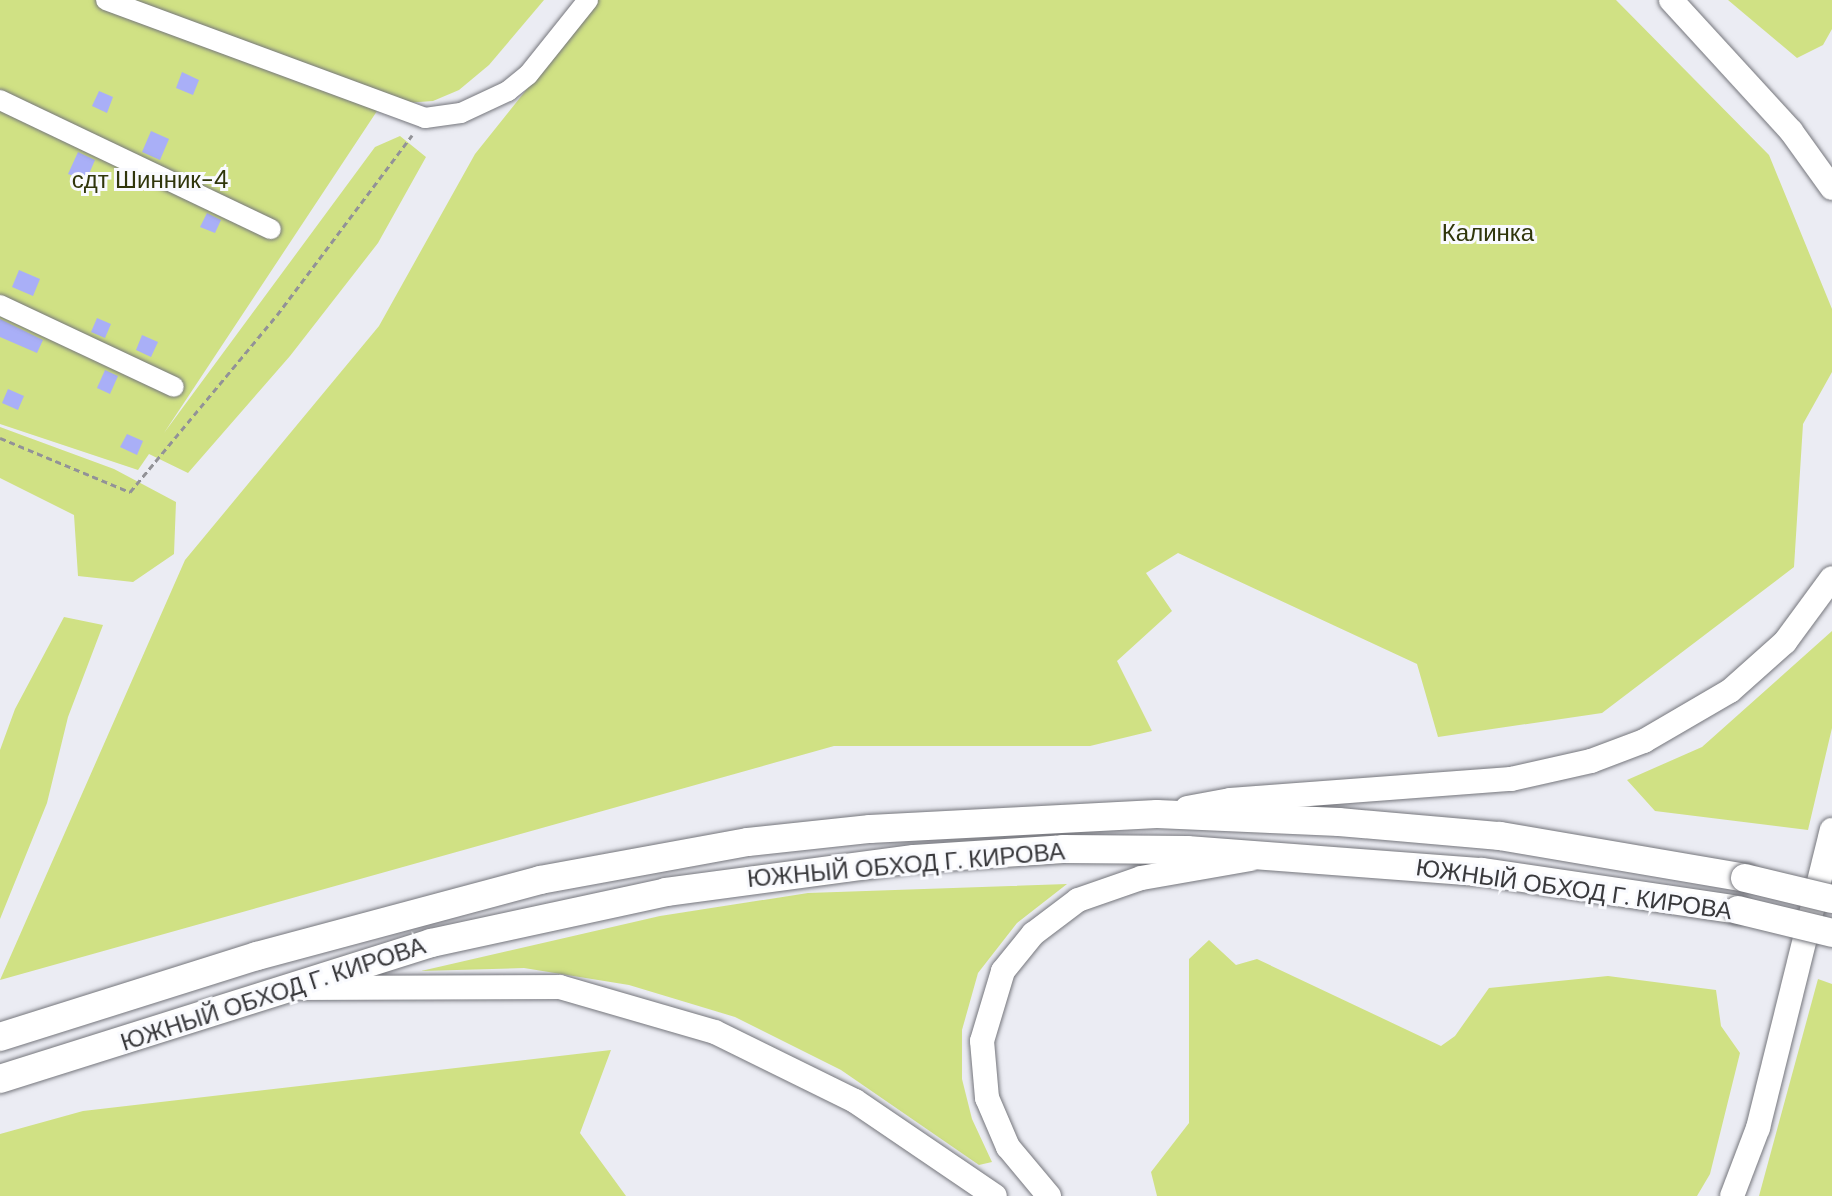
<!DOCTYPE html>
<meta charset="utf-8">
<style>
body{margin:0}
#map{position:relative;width:1832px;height:1196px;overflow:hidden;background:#ebecf3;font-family:"DM Sans",sans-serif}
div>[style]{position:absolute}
.green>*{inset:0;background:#d0e184}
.building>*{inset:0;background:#a9aff7}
.path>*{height:3px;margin-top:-1.5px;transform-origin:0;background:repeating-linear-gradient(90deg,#929297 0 6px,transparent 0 10px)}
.roads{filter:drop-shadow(0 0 2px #75767c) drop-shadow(0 0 2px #75767c)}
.minor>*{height:20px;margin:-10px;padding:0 10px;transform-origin:10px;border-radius:10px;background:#fff}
.major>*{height:24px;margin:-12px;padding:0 12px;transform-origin:12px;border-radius:12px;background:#fff}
.highway>*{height:28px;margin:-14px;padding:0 14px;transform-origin:14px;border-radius:14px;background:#fff}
.bridges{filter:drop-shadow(0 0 2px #75767c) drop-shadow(0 0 2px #75767c)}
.highway-bridge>*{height:28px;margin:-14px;padding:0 14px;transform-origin:14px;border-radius:14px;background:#fff}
span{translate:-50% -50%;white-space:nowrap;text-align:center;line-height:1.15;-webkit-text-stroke:6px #f9fafe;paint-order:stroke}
.park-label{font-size:24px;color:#30360b}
.street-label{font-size:24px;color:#39393c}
</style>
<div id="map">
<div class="green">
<div style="clip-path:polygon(0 0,102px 0,381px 105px,164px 433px,375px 147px,400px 136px,426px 157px,378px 243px,290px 356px,188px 473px,149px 454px,138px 470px,0 424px)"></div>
<div style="clip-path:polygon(127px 0,544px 0,489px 65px,459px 90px,433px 101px,405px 103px)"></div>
<div style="clip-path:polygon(598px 0,1616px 0,1769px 155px,1832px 309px,1832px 372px,1803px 424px,1794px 567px,1602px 713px,1438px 737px,1417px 664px,1178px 553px,1146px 573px,1172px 611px,1117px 661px,1152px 731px,1090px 746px,834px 746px,0 980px,185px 560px,379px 326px,475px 154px)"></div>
<div style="clip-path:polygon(1728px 0,1832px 0,1832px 29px,1823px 45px,1797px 58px)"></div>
<div style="clip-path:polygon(0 427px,114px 469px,176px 502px,174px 554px,133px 582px,78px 576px,74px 515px,0 478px)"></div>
<div style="clip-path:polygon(64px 617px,103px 625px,68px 717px,47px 803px,0 919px,0 750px,15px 709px)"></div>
<div style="clip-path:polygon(1832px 631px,1832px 728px,1808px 830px,1655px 811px,1627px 780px,1702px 747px)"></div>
<div style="clip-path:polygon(1067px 884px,1017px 923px,978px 973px,962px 1030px,962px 1079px,972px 1119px,992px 1162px,979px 1165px,841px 1070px,735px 1017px,629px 985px,524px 968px,421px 971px,660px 916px,808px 893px)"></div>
<div style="clip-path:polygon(1209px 940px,1236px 965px,1257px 959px,1441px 1046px,1455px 1036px,1489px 988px,1608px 976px,1716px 990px,1721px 1026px,1740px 1053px,1710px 1174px,1697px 1196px,1157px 1196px,1151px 1172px,1189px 1123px,1189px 959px)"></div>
<div style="clip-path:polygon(1818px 979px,1832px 984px,1832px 1196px,1759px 1196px)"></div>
<div style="clip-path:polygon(611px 1050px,580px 1133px,626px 1196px,0 1196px,0 1134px,83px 1111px)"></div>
</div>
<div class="building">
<div style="clip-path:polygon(182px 72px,199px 80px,193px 95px,176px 88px)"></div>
<div style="clip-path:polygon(99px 91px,113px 97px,107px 113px,92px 106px)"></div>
<div style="clip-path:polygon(151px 131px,169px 139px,160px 160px,142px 152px)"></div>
<div style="clip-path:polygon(78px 152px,95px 160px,86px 181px,68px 174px)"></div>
<div style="clip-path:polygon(207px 213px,221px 220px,215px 233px,200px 227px)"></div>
<div style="clip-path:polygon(19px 270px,40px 279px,33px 296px,12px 287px)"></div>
<div style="clip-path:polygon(97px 318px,111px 324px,105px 338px,91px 332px)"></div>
<div style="clip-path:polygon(0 319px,43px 340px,37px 353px,0 337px)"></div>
<div style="clip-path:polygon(142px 335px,158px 342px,151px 357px,136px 350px)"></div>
<div style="clip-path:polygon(105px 370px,118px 376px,110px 394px,97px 388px)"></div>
<div style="clip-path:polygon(8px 389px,24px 396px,18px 410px,2px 403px)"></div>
<div style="clip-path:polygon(127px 434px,143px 441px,137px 455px,120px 447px)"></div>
</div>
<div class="path">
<div style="left:0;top:438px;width:141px;rotate:22.6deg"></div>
<div style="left:130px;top:492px;width:230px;rotate:-50.3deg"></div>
<div style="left:277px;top:315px;width:225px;rotate:-53.1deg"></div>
</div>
<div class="roads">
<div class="minor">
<div style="left:106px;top:0;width:340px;rotate:20.3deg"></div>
<div style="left:425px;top:118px;width:36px;rotate:-8deg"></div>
<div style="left:461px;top:113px;width:52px;rotate:-25.1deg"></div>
<div style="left:508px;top:91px;width:26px;rotate:-39deg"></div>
<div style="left:528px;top:75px;width:96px;rotate:-51.3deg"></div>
<div style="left:0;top:100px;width:300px;rotate:25.5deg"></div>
<div style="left:0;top:305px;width:192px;rotate:25.2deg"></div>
</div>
<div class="major">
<div style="left:1671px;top:0;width:178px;rotate:47.5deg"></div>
<div style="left:1791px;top:131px;width:70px;rotate:54.3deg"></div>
<div style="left:1187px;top:808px;width:44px;rotate:-10.5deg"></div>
<div style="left:1230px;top:800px;width:282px;rotate:-4.3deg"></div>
<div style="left:1511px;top:779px;width:82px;rotate:-12.7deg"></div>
<div style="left:1591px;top:761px;width:57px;rotate:-20.7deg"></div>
<div style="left:1644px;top:741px;width:99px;rotate:-30.2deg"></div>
<div style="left:1730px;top:691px;width:74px;rotate:-41.7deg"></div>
<div style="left:1785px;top:642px;width:79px;rotate:-53.7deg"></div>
<div style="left:303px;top:988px;width:257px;rotate:-0.2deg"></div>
<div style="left:560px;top:987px;width:161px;rotate:16.2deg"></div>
<div style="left:715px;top:1032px;width:156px;rotate:26.2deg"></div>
<div style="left:855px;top:1101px;width:169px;rotate:34.2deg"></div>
<div style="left:1049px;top:1196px;width:64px;rotate:-129.9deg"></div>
<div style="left:1008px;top:1147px;width:53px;rotate:-113.2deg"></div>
<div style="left:987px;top:1098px;width:57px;rotate:-95deg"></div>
<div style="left:982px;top:1041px;width:73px;rotate:-73.3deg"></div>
<div style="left:1003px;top:971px;width:48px;rotate:-51deg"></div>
<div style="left:1033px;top:934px;width:56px;rotate:-37.1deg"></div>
<div style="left:1078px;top:900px;width:67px;rotate:-19.2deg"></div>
<div style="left:1141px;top:878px;width:111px;rotate:-9.9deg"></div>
<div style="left:1732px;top:1196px;width:73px;rotate:-69.1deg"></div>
<div style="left:1758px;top:1128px;width:307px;rotate:-76.1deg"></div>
</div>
<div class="highway">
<div style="left:0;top:1037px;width:269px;rotate:-17.5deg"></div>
<div style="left:257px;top:956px;width:293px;rotate:-15deg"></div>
<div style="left:540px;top:880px;width:211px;rotate:-10.4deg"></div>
<div style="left:748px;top:842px;width:123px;rotate:-6.1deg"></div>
<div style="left:870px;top:829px;width:287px;rotate:-3deg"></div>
<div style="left:1157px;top:814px;width:182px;rotate:2.5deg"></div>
<div style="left:1339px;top:822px;width:162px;rotate:5deg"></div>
<div style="left:1500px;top:836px;width:249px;rotate:9.7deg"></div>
<div style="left:0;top:1079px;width:452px;rotate:-17.5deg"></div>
<div style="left:431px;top:943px;width:240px;rotate:-12.2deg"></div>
<div style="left:666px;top:892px;width:250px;rotate:-7.6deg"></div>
<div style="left:914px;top:859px;width:149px;rotate:-3.8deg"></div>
<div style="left:1063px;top:849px;width:124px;rotate:0.5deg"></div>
<div style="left:1187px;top:850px;width:296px;rotate:4.3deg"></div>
<div style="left:1482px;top:872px;width:259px;rotate:8.4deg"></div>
</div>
</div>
<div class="bridges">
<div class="highway-bridge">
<div style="left:1745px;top:878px;width:89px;rotate:13.6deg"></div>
<div style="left:1738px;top:910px;width:97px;rotate:13.7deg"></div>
</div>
</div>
<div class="park-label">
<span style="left:150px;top:180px">сдт Шинник-4</span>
<span style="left:1488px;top:233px">Калинка</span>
</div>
<div class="street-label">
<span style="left:906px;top:865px;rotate:-5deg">ЮЖНЫЙ ОБХОД Г. КИРОВА</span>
<span style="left:1574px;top:889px;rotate:8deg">ЮЖНЫЙ ОБХОД Г. КИРОВА</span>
<span style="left:273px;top:994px;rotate:-18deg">ЮЖНЫЙ ОБХОД Г. КИРОВА</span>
</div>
</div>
